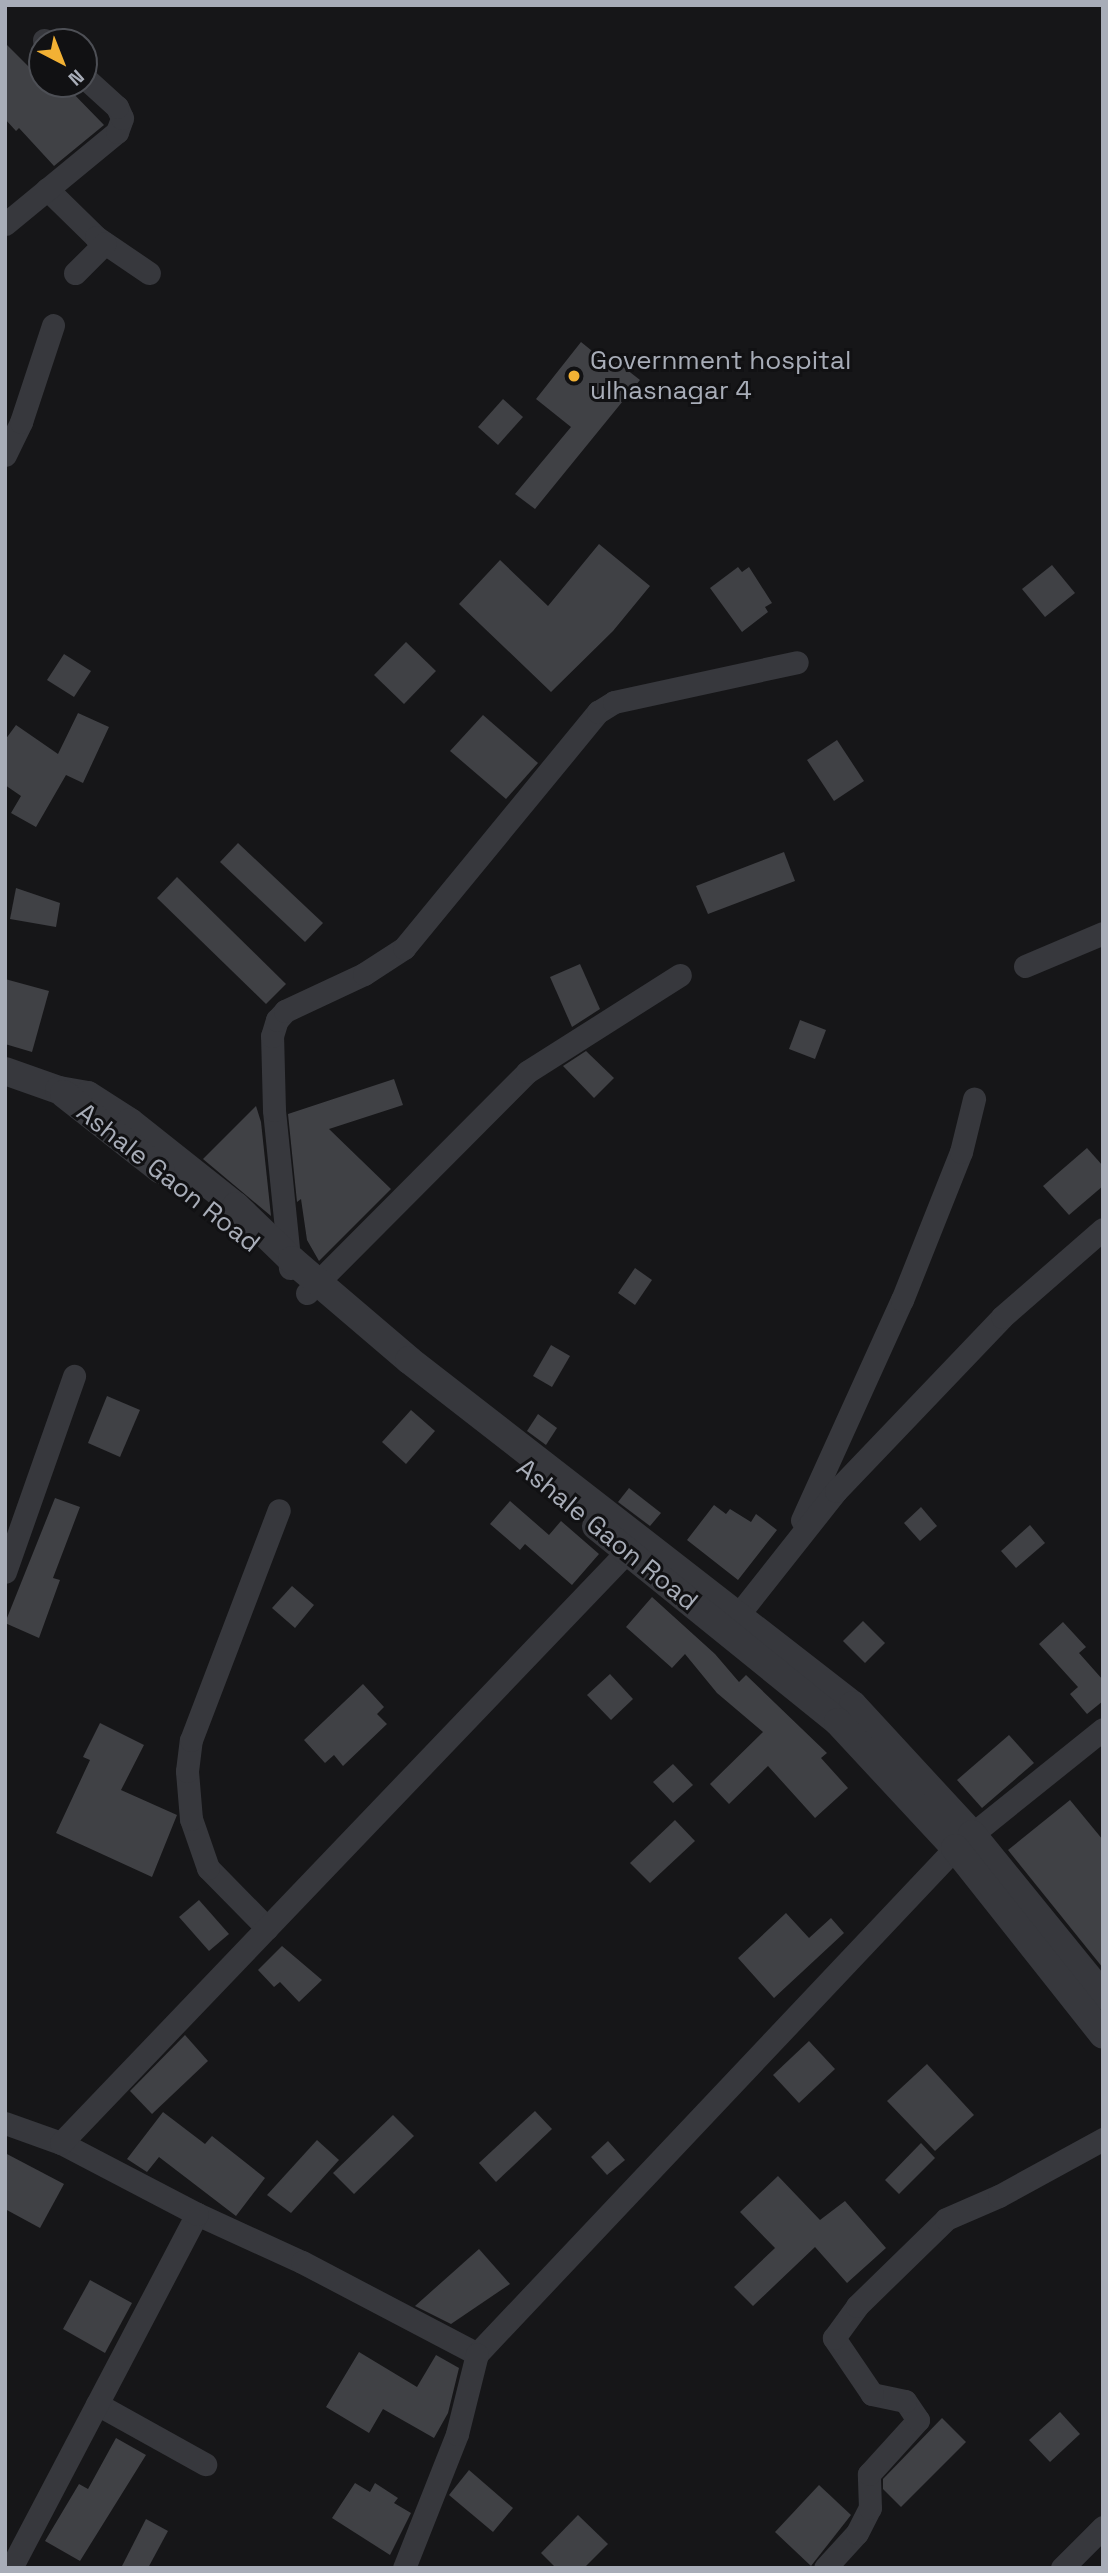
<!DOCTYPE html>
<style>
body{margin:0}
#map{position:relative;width:1108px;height:2573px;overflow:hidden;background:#161618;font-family:"Space Grotesk",sans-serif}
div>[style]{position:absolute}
.building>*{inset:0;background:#404145}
.minor>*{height:23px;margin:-11.5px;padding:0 11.5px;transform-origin:11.5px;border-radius:11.5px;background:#37383d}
.tertiary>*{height:28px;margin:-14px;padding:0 14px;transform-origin:14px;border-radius:14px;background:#37383d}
.dots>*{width:19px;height:19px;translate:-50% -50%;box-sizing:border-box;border:4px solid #111113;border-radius:50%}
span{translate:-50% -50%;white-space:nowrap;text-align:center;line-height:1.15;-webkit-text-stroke:6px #111113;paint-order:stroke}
.poi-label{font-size:26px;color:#a8adb8}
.left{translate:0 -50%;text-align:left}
.street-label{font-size:26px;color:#a8adb8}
.frame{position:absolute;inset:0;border:7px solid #a8adb8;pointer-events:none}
.north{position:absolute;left:28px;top:28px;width:70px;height:70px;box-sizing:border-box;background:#111113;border:2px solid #4d4f55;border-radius:50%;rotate:138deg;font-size:19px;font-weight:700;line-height:28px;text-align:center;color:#a8adb8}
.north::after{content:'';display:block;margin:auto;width:24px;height:32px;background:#f2b134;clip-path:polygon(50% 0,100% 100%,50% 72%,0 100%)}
</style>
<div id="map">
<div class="building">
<div style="clip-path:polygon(5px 43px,32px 70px,42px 61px,42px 84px,64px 84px,104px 125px,54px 166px,19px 128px,16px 131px,5px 119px)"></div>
<div style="clip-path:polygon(581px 342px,612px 367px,617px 362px,640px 380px,535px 509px,515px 494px,571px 427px,536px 399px)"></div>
<div style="clip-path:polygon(503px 399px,523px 417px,498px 445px,478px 427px)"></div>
<div style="clip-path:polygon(599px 544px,650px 586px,613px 631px,551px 692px,459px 604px,500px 560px,548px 606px)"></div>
<div style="clip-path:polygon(1052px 565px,1075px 593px,1045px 617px,1022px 589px)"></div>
<div style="clip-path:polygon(738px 567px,742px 572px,749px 567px,772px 603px,765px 607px,768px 612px,742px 632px,710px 588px)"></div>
<div style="clip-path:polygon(406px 642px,436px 671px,404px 704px,374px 675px)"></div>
<div style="clip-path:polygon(64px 654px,91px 671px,74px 697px,47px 680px)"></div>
<div style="clip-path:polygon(78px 713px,109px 727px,83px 783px,66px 775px,36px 827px,11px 813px,21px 796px,5px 785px,5px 740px,16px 725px,58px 754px)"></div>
<div style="clip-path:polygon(483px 715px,538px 763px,506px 799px,450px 751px)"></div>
<div style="clip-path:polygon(837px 740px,864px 781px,834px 801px,807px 760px)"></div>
<div style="clip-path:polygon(238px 843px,323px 923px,305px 942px,220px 862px)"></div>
<div style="clip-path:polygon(784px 852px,795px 881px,708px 914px,696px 886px)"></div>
<div style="clip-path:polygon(177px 877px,286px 984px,266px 1004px,157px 898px)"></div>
<div style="clip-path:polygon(16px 888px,60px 903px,56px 927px,10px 919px)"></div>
<div style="clip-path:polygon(580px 964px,600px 1009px,572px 1027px,550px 977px)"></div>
<div style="clip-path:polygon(5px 979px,49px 991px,32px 1052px,5px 1044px)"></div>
<div style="clip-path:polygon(800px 1020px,826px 1030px,815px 1059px,789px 1049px)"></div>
<div style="clip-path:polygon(586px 1051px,614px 1078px,594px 1098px,563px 1066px)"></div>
<div style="clip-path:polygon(394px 1079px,403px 1105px,329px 1129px,391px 1189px,319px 1261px,307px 1240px,301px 1199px,297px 1202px,288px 1114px)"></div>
<div style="clip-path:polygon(256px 1106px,261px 1122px,271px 1216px,203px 1159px)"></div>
<div style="clip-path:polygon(1087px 1148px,1103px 1166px,1103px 1186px,1069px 1215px,1043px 1186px)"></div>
<div style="clip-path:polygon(635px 1268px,652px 1280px,635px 1305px,618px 1293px)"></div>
<div style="clip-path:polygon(551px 1345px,570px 1356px,552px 1387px,533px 1376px)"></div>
<div style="clip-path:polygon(107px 1396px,140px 1410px,120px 1457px,88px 1443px)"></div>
<div style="clip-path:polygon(411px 1410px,435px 1431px,406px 1464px,382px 1442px)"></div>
<div style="clip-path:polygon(538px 1414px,557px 1428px,546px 1445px,527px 1431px)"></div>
<div style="clip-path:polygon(629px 1488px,661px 1513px,650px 1526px,618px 1502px)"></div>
<div style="clip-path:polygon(55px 1498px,80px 1507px,53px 1578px,60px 1580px,39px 1638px,5px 1623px)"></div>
<div style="clip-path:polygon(510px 1501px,549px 1535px,561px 1521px,599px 1554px,572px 1585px,525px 1544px,520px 1550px,490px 1524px)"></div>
<div style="clip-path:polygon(714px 1505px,726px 1514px,730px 1509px,751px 1522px,756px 1514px,777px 1530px,738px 1580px,687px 1540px)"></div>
<div style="clip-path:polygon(921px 1507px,937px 1526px,920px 1541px,904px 1523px)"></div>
<div style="clip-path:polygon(1030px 1525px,1045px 1543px,1016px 1568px,1001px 1551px)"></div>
<div style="clip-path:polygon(292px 1586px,314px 1605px,295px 1628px,272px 1608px)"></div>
<div style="clip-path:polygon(652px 1597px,715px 1654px,739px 1682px,746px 1675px,827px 1753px,821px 1758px,848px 1788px,815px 1818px,768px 1766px,729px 1804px,710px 1784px,763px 1732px,717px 1693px,685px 1654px,672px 1668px,626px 1627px)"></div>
<div style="clip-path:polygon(863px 1621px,885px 1643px,865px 1663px,843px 1641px)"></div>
<div style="clip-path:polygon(1063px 1622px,1086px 1647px,1079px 1653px,1103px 1680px,1103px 1701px,1087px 1714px,1070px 1694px,1078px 1687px,1039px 1644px)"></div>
<div style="clip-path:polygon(610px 1674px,633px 1699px,611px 1720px,587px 1695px)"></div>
<div style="clip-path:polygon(363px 1684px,384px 1707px,377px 1714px,387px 1724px,343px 1766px,334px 1755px,325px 1763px,304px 1740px)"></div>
<div style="clip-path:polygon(100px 1723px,144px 1745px,121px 1790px,177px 1815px,152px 1877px,56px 1833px,90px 1760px,83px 1757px)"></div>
<div style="clip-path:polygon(1009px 1735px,1034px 1763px,982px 1808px,957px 1780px)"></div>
<div style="clip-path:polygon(673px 1764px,693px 1785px,673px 1803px,653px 1782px)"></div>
<div style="clip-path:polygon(1070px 1800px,1103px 1840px,1103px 1968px,1008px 1850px)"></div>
<div style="clip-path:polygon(675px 1820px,695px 1841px,650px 1883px,630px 1863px)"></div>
<div style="clip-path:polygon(199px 1900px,229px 1934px,209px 1951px,179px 1917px)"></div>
<div style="clip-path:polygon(786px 1913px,809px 1938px,831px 1918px,844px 1933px,774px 1998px,738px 1958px)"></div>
<div style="clip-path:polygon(282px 1946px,322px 1980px,299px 2002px,280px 1982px,274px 1987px,258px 1970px)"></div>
<div style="clip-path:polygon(185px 2035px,208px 2061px,152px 2114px,130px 2091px)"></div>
<div style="clip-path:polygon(809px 2041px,835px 2069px,799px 2103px,773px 2075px)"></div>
<div style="clip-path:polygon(927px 2064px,974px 2115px,935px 2151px,887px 2101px)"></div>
<div style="clip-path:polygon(535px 2111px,552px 2129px,496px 2182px,479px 2163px)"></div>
<div style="clip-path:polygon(163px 2112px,205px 2144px,212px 2136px,265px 2178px,236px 2216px,159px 2157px,147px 2172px,127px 2159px)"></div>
<div style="clip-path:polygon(393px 2115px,414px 2136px,354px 2194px,333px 2173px)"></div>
<div style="clip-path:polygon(317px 2140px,339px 2160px,291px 2213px,267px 2195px)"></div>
<div style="clip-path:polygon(608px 2141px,625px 2160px,607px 2175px,591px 2157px)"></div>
<div style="clip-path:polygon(921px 2143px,935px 2158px,899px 2194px,885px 2180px)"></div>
<div style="clip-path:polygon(5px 2153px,64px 2184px,40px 2228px,5px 2209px)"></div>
<div style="clip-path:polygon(778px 2176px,820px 2220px,845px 2201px,886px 2248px,847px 2283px,815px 2247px,753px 2306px,734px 2287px,775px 2248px,740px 2212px)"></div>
<div style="clip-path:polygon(479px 2249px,510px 2284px,451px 2324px,415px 2306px)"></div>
<div style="clip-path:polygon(90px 2280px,132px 2303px,105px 2353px,63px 2329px)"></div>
<div style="clip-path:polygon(359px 2352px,417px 2387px,436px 2355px,459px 2368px,448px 2413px,434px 2438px,383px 2409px,369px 2433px,326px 2407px)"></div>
<div style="clip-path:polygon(1060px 2412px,1080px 2434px,1050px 2462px,1029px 2440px)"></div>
<div style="clip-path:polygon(942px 2418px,966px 2442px,901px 2507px,883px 2489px,883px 2479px)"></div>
<div style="clip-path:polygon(116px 2438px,146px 2455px,80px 2561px,45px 2541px,79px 2484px,88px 2489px)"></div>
<div style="clip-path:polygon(469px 2470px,513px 2508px,493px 2532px,449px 2495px)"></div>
<div style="clip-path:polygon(355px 2483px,370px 2492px,375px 2483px,398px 2498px,394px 2503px,411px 2513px,390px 2555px,332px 2518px)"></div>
<div style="clip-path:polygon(819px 2485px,851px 2515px,811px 2566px,775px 2532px)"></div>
<div style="clip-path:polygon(578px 2515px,608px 2544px,584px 2568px,556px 2568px,541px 2553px)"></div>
<div style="clip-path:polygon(146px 2519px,168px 2531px,148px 2568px,121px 2568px)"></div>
</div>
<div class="minor">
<div style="left:44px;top:40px;width:3px;rotate:45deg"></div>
<div style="left:47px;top:189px;width:69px;rotate:44.4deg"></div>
<div style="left:96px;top:237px;width:64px;rotate:34.2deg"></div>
<div style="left:5px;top:224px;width:145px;rotate:-39.4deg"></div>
<div style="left:117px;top:132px;width:15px;rotate:-70deg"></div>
<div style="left:122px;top:118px;width:12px;rotate:-114deg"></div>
<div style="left:117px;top:107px;width:45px;rotate:-137.7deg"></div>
<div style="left:75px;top:273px;width:42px;rotate:-45deg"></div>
<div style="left:5px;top:455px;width:37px;rotate:-64deg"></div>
<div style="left:21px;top:422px;width:102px;rotate:-71.7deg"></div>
<div style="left:1025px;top:966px;width:85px;rotate:-22.9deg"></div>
<div style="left:290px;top:1268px;width:159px;rotate:-95.8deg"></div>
<div style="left:274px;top:1110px;width:74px;rotate:-91.5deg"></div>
<div style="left:272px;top:1036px;width:17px;rotate:-73deg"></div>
<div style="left:277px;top:1020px;width:12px;rotate:-48deg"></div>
<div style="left:285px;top:1011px;width:87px;rotate:-25.1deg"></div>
<div style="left:364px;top:974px;width:48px;rotate:-33deg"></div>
<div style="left:404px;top:948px;width:306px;rotate:-50.6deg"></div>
<div style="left:598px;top:712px;width:19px;rotate:-32deg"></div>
<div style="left:614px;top:702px;width:187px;rotate:-12.3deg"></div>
<div style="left:307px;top:1293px;width:312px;rotate:-45.1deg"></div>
<div style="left:527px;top:1072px;width:181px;rotate:-32.4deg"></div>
<div style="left:802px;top:1520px;width:242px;rotate:-65.6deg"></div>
<div style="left:902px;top:1300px;width:159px;rotate:-68.3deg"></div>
<div style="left:961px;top:1152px;width:55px;rotate:-76.2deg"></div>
<div style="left:5px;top:1572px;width:208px;rotate:-70.6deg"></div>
<div style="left:727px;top:1629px;width:176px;rotate:-51.7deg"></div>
<div style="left:836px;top:1491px;width:240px;rotate:-46.3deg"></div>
<div style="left:1002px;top:1317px;width:134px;rotate:-41.1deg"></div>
<div style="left:267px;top:1928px;width:84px;rotate:-134.5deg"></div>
<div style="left:208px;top:1868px;width:52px;rotate:-109.1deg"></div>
<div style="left:191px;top:1819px;width:48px;rotate:-94.8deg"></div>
<div style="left:187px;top:1771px;width:31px;rotate:-83deg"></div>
<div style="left:191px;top:1740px;width:246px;rotate:-69.1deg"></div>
<div style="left:5px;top:2123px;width:59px;rotate:19.7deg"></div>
<div style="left:197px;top:2214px;width:115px;rotate:24.6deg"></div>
<div style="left:302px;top:2262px;width:198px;rotate:27.7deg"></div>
<div style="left:477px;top:2354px;width:696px;rotate:-46.63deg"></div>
<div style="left:955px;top:1848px;width:190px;rotate:-38.8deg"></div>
<div style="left:97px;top:2404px;width:124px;rotate:29.1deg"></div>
<div style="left:11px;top:2568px;width:400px;rotate:-62.3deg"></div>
<div style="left:197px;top:2214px;width:153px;rotate:-152.4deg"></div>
<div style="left:61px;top:2143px;width:836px;rotate:-46.26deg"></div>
<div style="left:404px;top:2568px;width:144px;rotate:-68.4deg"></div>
<div style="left:457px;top:2434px;width:82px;rotate:-76deg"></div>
<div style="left:825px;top:2568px;width:47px;rotate:-47.6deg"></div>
<div style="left:857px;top:2533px;width:28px;rotate:-63deg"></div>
<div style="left:870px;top:2508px;width:34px;rotate:-92deg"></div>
<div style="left:869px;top:2474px;width:73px;rotate:-47.8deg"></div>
<div style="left:918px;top:2420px;width:23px;rotate:-124deg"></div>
<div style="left:905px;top:2401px;width:34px;rotate:-168deg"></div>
<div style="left:872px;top:2394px;width:68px;rotate:-124.2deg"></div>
<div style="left:834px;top:2338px;width:39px;rotate:-54deg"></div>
<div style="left:857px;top:2306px;width:124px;rotate:-44.3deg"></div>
<div style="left:946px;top:2219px;width:58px;rotate:-23.5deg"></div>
<div style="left:999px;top:2196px;width:119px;rotate:-28.7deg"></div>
<div style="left:1062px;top:2568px;width:58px;rotate:-45deg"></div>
</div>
<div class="tertiary">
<div style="left:5px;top:1071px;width:57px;rotate:19.4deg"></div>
<div style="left:59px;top:1090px;width:29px;rotate:10deg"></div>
<div style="left:88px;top:1095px;width:50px;rotate:32.7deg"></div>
<div style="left:130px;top:1122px;width:135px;rotate:38.4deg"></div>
<div style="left:236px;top:1206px;width:78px;rotate:44deg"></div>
<div style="left:292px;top:1260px;width:154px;rotate:40.5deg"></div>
<div style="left:409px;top:1360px;width:562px;rotate:37.85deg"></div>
<div style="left:853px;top:1705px;width:176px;rotate:47.3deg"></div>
<div style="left:972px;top:1834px;width:208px;rotate:50.9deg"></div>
<div style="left:64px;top:1094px;width:123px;rotate:38.1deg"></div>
<div style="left:596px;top:1526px;width:311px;rotate:39deg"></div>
<div style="left:838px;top:1722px;width:172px;rotate:47.1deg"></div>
<div style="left:955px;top:1848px;width:238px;rotate:51.6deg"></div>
</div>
<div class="dots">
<div style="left:574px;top:376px;background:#f2b134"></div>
</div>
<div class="poi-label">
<span class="left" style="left:590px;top:376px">Government hospital<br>ulhasnagar 4</span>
</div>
<div class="street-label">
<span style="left:168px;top:1178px;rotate:38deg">Ashale Gaon Road</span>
<span style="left:607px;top:1535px;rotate:39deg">Ashale Gaon Road</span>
</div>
<div class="frame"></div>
<div class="north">N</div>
</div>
